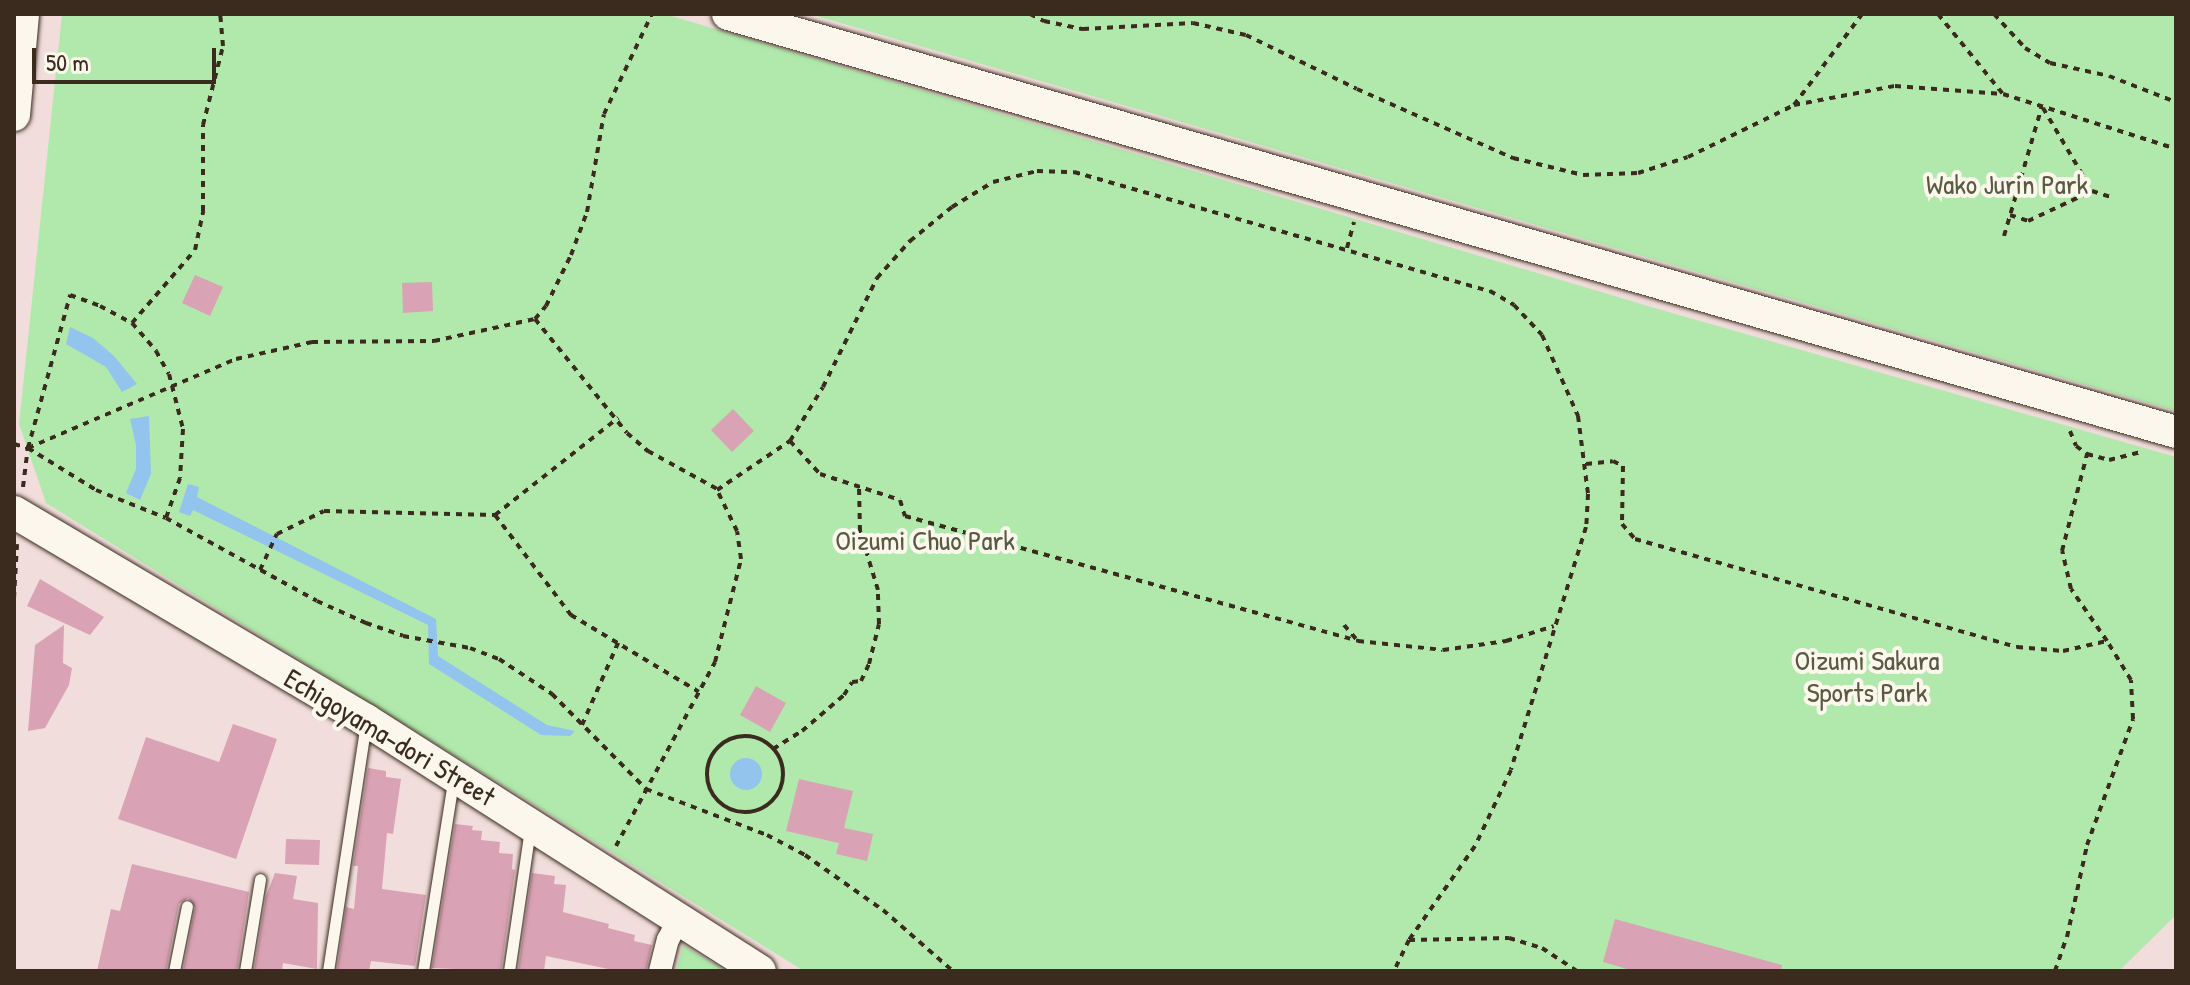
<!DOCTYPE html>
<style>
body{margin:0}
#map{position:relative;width:2190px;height:985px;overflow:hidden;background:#f1dedc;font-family:"Patrick Hand",sans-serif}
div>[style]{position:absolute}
.green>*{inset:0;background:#b1e9ac}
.water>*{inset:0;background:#92c4ee}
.round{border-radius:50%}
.building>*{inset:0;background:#daa2b5}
.path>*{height:4px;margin-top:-2px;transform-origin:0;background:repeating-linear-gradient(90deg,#3b2a1e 0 6px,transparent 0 12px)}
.path>.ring{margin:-2px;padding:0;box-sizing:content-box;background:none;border:4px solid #3b2a1e;border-radius:50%}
.roads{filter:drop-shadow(0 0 2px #3b2a1e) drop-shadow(0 0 2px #3b2a1e)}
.lane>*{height:11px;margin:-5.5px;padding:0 5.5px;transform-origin:5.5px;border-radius:5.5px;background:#fbf7ec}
.street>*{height:22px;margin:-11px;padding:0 11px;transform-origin:11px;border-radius:11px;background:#fbf7ec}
.secondary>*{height:32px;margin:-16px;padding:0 16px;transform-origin:16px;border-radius:16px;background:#fbf7ec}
span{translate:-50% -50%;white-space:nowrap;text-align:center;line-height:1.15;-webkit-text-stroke:8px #fbf7ec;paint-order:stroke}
.park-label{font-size:28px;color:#585a42}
.street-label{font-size:28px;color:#3b2a1e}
.frame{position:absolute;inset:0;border:16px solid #3b2a1e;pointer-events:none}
.scale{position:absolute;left:32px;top:48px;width:184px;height:36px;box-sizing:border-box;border:4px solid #3b2a1e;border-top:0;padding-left:10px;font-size:24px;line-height:28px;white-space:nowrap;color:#3b2a1e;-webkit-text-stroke:6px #fbf7ec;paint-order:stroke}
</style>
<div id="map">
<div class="green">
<div style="clip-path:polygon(62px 14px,665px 14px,1665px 311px,2176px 457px,2176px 915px,2119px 971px,804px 971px,46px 503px,19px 424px)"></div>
<div style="clip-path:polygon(810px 14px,2176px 14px,2176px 411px)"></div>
<div style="clip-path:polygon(683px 945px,726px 971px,676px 971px)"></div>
</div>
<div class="water">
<div style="clip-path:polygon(70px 327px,93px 338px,114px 356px,137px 384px,122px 392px,106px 367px,66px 344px)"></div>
<div style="clip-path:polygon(149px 416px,151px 474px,140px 500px,126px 493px,136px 469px,136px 445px,130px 419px)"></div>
<div style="clip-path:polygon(188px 484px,199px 487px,197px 497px,436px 619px,438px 656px,547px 725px,575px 731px,570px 736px,541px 735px,429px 664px,428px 625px,193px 510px,190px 516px,179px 512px)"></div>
<div class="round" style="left:730px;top:758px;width:32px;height:32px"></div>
</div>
<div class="building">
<div style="clip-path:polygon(195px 275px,223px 287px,210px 316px,182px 303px)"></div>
<div style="clip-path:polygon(432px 282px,433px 311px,403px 313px,402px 283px)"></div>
<div style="clip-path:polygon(733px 409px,754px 431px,732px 452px,711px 430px)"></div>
<div style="clip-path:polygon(40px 579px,104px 617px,90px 635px,27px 606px)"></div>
<div style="clip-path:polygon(64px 625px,63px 663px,72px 668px,69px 685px,45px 728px,28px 731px,35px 645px)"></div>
<div style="clip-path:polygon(756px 686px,786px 703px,770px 732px,740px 715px)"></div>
<div style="clip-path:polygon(233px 724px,277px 739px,236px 859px,118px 819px,146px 737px,219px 762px)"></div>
<div style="clip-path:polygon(368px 768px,386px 771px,386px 777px,401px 779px,393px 834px,387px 833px,382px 889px,426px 895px,415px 966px,371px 961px,369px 971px,337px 971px,346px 907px,354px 909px,358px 866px,353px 866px)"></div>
<div style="clip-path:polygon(799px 779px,853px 791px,844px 828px,873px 834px,867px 861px,836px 854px,839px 843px,786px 831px)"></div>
<div style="clip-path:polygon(455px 824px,473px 826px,472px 830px,482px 831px,481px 840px,500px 842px,499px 853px,513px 854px,512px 869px,515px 870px,501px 971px,432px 968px)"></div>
<div style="clip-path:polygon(286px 839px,320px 840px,319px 865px,285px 864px)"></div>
<div style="clip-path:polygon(132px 864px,249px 892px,237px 971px,183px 971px,195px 908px,188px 898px,179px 904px,166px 971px,97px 971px,111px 909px,120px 911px)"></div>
<div style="clip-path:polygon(275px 873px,297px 876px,293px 899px,318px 903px,317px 969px,283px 963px,282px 971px,254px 971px,266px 896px)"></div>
<div style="clip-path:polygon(532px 873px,555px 876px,554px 884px,566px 885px,563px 912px,609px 924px,608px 928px,635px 935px,634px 941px,652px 945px,646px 971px,618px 971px,546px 956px,544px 971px,518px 971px)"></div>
<div style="clip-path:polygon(1615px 919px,1782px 965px,1781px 971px,1634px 971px,1603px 962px)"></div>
</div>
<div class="path">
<div style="left:1030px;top:14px;width:16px;rotate:27deg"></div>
<div style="left:1044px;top:21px;width:40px;rotate:12deg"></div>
<div style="left:1083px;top:29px;width:110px;rotate:-3.1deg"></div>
<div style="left:1193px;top:23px;width:54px;rotate:12.8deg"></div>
<div style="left:1246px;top:35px;width:123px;rotate:25.9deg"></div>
<div style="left:1357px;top:89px;width:171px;rotate:23.9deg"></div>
<div style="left:1513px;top:158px;width:72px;rotate:13.7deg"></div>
<div style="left:1583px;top:175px;width:55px;rotate:-2.1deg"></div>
<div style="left:1638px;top:173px;width:52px;rotate:-17.7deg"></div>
<div style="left:1688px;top:157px;width:118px;rotate:-26.1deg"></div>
<div style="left:1794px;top:105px;width:103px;rotate:-10.7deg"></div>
<div style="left:1895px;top:86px;width:108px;rotate:4.2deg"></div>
<div style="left:2003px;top:94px;width:182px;rotate:17.6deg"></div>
<div style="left:1938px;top:14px;width:103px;rotate:50.9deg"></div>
<div style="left:1994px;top:14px;width:46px;rotate:47.6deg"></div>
<div style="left:2025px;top:48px;width:29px;rotate:31deg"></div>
<div style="left:2050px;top:63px;width:60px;rotate:12.4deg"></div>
<div style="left:2109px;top:76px;width:72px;rotate:21.2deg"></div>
<div style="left:1794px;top:105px;width:114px;rotate:-53.2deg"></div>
<div style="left:2043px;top:108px;width:96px;rotate:59.4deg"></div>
<div style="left:2092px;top:191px;width:20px;rotate:18deg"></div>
<div style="left:2010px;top:215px;width:19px;rotate:18deg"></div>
<div style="left:2028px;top:221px;width:71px;rotate:-25.1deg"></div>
<div style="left:2004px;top:236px;width:135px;rotate:-73.7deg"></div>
<div style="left:1347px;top:248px;width:27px;rotate:-75deg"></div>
<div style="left:535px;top:319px;width:146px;rotate:51.1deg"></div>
<div style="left:627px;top:433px;width:28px;rotate:41deg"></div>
<div style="left:648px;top:451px;width:79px;rotate:28.8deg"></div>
<div style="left:132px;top:323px;width:96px;rotate:-49.2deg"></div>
<div style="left:195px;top:250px;width:40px;rotate:-78deg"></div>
<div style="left:203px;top:211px;width:86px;rotate:-90deg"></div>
<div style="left:203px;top:125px;width:81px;rotate:-75.8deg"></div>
<div style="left:223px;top:46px;width:32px;rotate:-95deg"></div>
<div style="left:2070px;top:431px;width:16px;rotate:68deg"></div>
<div style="left:2076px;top:446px;width:14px;rotate:36deg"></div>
<div style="left:2087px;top:454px;width:23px;rotate:15deg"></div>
<div style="left:2109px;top:460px;width:34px;rotate:-14deg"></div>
<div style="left:790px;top:441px;width:45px;rotate:47.7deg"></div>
<div style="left:820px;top:474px;width:84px;rotate:18deg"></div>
<div style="left:900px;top:500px;width:17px;rotate:73deg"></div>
<div style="left:905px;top:516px;width:470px;rotate:15.4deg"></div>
<div style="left:14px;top:444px;width:15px;rotate:16deg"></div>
<div style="left:28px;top:448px;width:80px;rotate:31.7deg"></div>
<div style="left:96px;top:490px;width:75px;rotate:21.8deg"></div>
<div style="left:166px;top:518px;width:172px;rotate:28.8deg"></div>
<div style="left:317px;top:601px;width:54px;rotate:24.2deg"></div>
<div style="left:366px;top:623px;width:39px;rotate:19deg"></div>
<div style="left:403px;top:636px;width:68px;rotate:10.2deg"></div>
<div style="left:470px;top:648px;width:31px;rotate:21deg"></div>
<div style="left:499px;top:659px;width:64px;rotate:33.4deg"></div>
<div style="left:552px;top:694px;width:134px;rotate:45.3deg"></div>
<div style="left:646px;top:789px;width:129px;rotate:20.8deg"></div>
<div style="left:767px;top:835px;width:43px;rotate:27.8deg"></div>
<div style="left:805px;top:855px;width:95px;rotate:35.2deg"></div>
<div style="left:883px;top:910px;width:93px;rotate:41.1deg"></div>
<div style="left:28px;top:448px;width:226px;rotate:-23.2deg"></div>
<div style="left:236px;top:359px;width:78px;rotate:-12.6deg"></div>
<div style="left:312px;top:342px;width:122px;rotate:-0.5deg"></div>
<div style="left:434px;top:341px;width:103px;rotate:-12.3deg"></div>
<div style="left:535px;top:319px;width:17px;rotate:-50deg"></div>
<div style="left:546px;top:306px;width:57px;rotate:-63.9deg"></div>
<div style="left:571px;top:255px;width:46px;rotate:-69.6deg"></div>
<div style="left:587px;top:212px;width:99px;rotate:-80.2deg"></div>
<div style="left:604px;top:114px;width:111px;rotate:-64.4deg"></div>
<div style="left:1586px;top:464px;width:27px;rotate:-6deg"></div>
<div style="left:1613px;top:461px;width:11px;rotate:27deg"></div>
<div style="left:1623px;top:466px;width:58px;rotate:91deg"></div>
<div style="left:1622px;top:524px;width:20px;rotate:49deg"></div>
<div style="left:1635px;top:539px;width:397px;rotate:15.8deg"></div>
<div style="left:2017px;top:647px;width:46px;rotate:5deg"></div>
<div style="left:2063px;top:651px;width:45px;rotate:-12.8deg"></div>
<div style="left:2107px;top:641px;width:63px;rotate:-124.7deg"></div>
<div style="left:2071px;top:589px;width:39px;rotate:-103deg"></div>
<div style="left:2062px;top:551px;width:100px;rotate:-75.5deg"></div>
<div style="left:23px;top:487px;width:39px;rotate:-83deg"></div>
<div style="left:28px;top:448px;width:159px;rotate:-74.6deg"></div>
<div style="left:70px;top:295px;width:32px;rotate:20deg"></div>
<div style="left:100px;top:306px;width:36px;rotate:28deg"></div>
<div style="left:132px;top:323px;width:37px;rotate:49deg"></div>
<div style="left:156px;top:351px;width:26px;rotate:61deg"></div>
<div style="left:169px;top:374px;width:57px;rotate:75.7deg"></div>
<div style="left:183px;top:429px;width:49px;rotate:93.5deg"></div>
<div style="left:180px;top:478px;width:42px;rotate:109.3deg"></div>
<div style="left:495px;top:515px;width:126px;rotate:52.8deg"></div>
<div style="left:571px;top:615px;width:149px;rotate:31deg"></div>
<div style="left:260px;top:570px;width:40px;rotate:-65deg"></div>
<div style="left:277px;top:534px;width:52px;rotate:-26.1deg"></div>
<div style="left:324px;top:511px;width:171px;rotate:1.3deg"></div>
<div style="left:495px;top:515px;width:157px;rotate:-38.3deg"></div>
<div style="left:14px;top:598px;width:54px;rotate:-86.8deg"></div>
<div style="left:1344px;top:625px;width:21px;rotate:49deg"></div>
<div style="left:1358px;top:641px;width:85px;rotate:6deg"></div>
<div style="left:1443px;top:650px;width:64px;rotate:-8.1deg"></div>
<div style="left:1506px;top:641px;width:50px;rotate:-17.4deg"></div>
<div style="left:582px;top:725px;width:90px;rotate:-66.3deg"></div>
<div class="ring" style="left:707px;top:736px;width:72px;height:72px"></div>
<div style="left:773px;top:749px;width:34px;rotate:-32deg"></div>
<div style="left:802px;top:731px;width:55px;rotate:-40.6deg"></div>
<div style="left:844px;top:695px;width:15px;rotate:-58deg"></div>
<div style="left:852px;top:682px;width:9px;rotate:-6deg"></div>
<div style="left:861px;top:681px;width:19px;rotate:-65deg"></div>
<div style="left:869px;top:664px;width:41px;rotate:-76deg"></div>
<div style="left:879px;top:624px;width:34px;rotate:-92deg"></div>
<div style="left:878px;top:590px;width:62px;rotate:-107deg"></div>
<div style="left:860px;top:531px;width:44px;rotate:-91.3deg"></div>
<div style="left:616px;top:846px;width:209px;rotate:-61.7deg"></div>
<div style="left:715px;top:662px;width:106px;rotate:-75.8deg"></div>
<div style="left:741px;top:559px;width:28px;rotate:-98deg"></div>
<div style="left:737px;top:531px;width:46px;rotate:-116deg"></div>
<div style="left:717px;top:490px;width:88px;rotate:-33.9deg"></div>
<div style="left:790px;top:441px;width:63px;rotate:-58.6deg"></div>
<div style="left:823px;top:387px;width:122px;rotate:-63.6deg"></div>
<div style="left:877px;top:278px;width:50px;rotate:-48.3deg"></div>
<div style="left:910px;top:241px;width:54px;rotate:-39deg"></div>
<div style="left:952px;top:207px;width:48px;rotate:-31.4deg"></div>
<div style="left:993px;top:182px;width:45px;rotate:-14deg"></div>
<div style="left:1037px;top:171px;width:37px;rotate:2deg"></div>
<div style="left:1074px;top:172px;width:433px;rotate:16deg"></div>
<div style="left:1490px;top:291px;width:28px;rotate:30deg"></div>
<div style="left:1514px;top:305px;width:41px;rotate:47deg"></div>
<div style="left:1542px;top:335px;width:89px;rotate:66deg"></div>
<div style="left:1578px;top:416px;width:79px;rotate:82.7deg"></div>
<div style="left:1588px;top:494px;width:33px;rotate:93deg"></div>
<div style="left:1586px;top:527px;width:254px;rotate:107.2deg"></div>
<div style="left:1511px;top:770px;width:84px;rotate:115.3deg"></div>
<div style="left:1475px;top:846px;width:115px;rotate:125.1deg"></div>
<div style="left:1409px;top:940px;width:34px;rotate:116deg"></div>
<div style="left:1409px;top:940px;width:100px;rotate:-1.1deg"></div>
<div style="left:1509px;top:938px;width:34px;rotate:17deg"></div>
<div style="left:1542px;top:948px;width:42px;rotate:33.3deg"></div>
<div style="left:2055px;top:971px;width:36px;rotate:-71deg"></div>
<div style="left:2067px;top:937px;width:94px;rotate:-77.7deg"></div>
<div style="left:2087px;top:845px;width:134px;rotate:-69.9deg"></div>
<div style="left:2133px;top:719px;width:39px;rotate:-93deg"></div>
<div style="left:2131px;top:680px;width:46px;rotate:-121.6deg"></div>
</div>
<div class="roads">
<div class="lane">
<div style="left:174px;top:971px;width:66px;rotate:-78.7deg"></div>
<div style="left:245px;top:971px;width:93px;rotate:-80.7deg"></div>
<div style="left:328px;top:971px;width:252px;rotate:-81.3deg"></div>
<div style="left:423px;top:971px;width:191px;rotate:-81deg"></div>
<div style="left:509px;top:971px;width:144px;rotate:-81.6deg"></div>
</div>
<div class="street">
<div style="left:660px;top:971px;width:32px;rotate:-76deg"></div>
<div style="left:668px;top:940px;width:25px;rotate:-63deg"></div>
</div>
<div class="secondary">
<div style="left:728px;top:14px;width:1507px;rotate:16.1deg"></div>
<div style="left:14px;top:115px;width:101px;rotate:-84.9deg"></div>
<div style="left:14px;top:512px;width:409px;rotate:30.6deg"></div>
<div style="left:366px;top:720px;width:467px;rotate:32.5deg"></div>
</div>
</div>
<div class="park-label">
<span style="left:2007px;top:184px">Wako Jurin Park</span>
<span style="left:925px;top:540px">Oizumi Chuo Park</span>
<span style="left:1867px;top:676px">Oizumi Sakura<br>Sports Park</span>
</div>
<div class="street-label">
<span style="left:390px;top:737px;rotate:31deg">Echigoyama-dori Street</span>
</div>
<div class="frame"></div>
<div class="scale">50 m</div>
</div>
